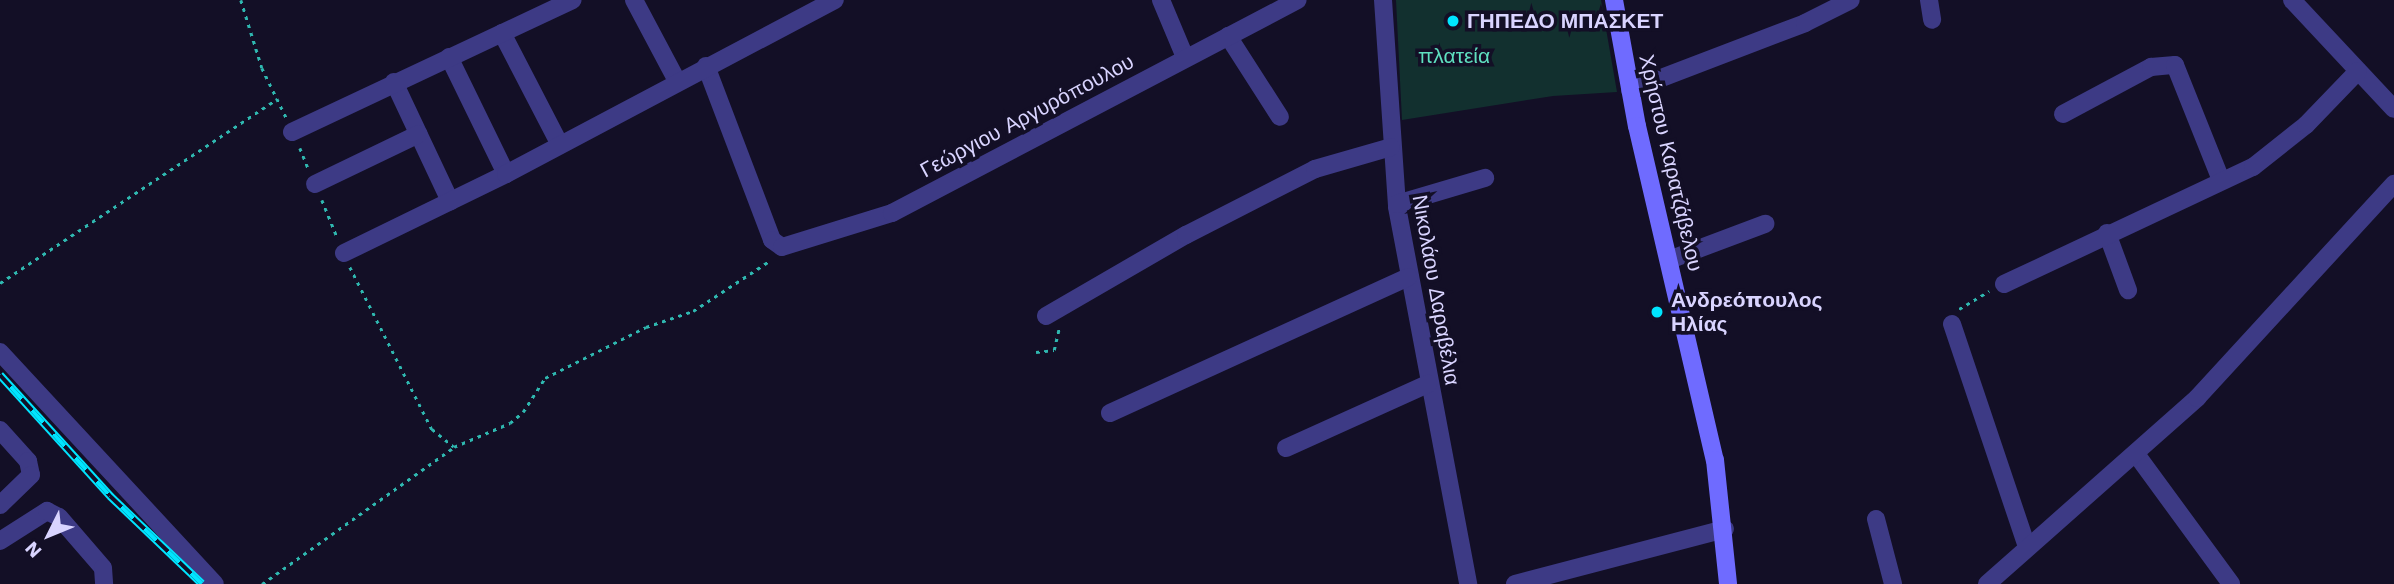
<!DOCTYPE html>
<meta charset="utf-8">
<style>
body{margin:0}
#map{position:relative;width:2394px;height:584px;overflow:hidden;background:#130f26;font-family:"Work Sans",sans-serif}
div>[style]{position:absolute}
.green>*{inset:0;background:#12302f}
.path>*{height:2.5px;margin-top:-1.25px;transform-origin:0;background:repeating-linear-gradient(90deg,#2fb8b0 0 3.5px,transparent 0 8.5px)}
.street>*{height:18px;margin:-9px;padding:0 9px;transform-origin:9px;border-radius:9px;background:#3d3a85}
.secondary>*{height:18px;margin:-9px;padding:0 9px;transform-origin:9px;border-radius:9px;background:#6f6bff}
.rail>*{height:8px;margin-top:-4px;transform-origin:0;background:repeating-linear-gradient(90deg,#130f26 0 16px,#00e5ff 0 32px);box-sizing:border-box;border-block:2px solid #00e5ff}
.dots>*{width:19px;height:19px;translate:-50% -50%;box-sizing:border-box;border:4px solid #130f26;border-radius:50%}
span{translate:-50% -50%;white-space:nowrap;text-align:center;line-height:1.15;-webkit-text-stroke:7px #130f26;paint-order:stroke}
.poi-label{font-size:21px;color:#d9d4ff;font-weight:700}
.left{translate:0 -50%;text-align:left}
.park-label{font-size:21px;color:#5fe0c0}
.street-label{font-size:21px;color:#d9d4ff}
.north{position:absolute;left:14px;top:500px;width:70px;height:70px;-webkit-text-stroke:5px #130f26;paint-order:stroke;rotate:227deg;font-size:19px;font-weight:700;line-height:28px;text-align:center;color:#d9d4ff}
.north::after{content:'';display:block;margin:auto;width:24px;height:32px;background:#d9d4ff;clip-path:polygon(50% 0,100% 100%,50% 72%,0 100%)}
</style>
<div id="map">
<div class="green">
<div style="clip-path:polygon(1396px 0,1601px 0,1617px 92px,1553px 96px,1402px 120px)"></div>
</div>
<div class="path">
<div style="left:241px;top:0;width:71px;rotate:72.8deg"></div>
<div style="left:262px;top:68px;width:55px;rotate:63.9deg"></div>
<div style="left:300px;top:148px;width:22px;rotate:68deg"></div>
<div style="left:322px;top:200px;width:42px;rotate:67.7deg"></div>
<div style="left:350px;top:267px;width:182px;rotate:63.2deg"></div>
<div style="left:432px;top:429px;width:28px;rotate:39deg"></div>
<div style="left:454px;top:447px;width:61px;rotate:-23.2deg"></div>
<div style="left:510px;top:423px;width:17px;rotate:-40deg"></div>
<div style="left:523px;top:412px;width:40px;rotate:-57.1deg"></div>
<div style="left:545px;top:378px;width:113px;rotate:-26.8deg"></div>
<div style="left:646px;top:327px;width:50px;rotate:-18.8deg"></div>
<div style="left:693px;top:311px;width:93px;rotate:-33.2deg"></div>
<div style="left:0;top:283px;width:333px;rotate:-33.6deg"></div>
<div style="left:1959px;top:309px;width:35px;rotate:-31deg"></div>
<div style="left:1036px;top:352px;width:18px;rotate:-6deg"></div>
<div style="left:1054px;top:350px;width:23px;rotate:-77deg"></div>
<div style="left:262px;top:584px;width:236px;rotate:-35.5deg"></div>
</div>
<div class="street">
<div style="left:634px;top:0;width:92px;rotate:62deg"></div>
<div style="left:1161px;top:0;width:62px;rotate:67.2deg"></div>
<div style="left:1383px;top:0;width:207px;rotate:86.1deg"></div>
<div style="left:1397px;top:207px;width:384px;rotate:79.3deg"></div>
<div style="left:1929px;top:0;width:20px;rotate:81deg"></div>
<div style="left:2292px;top:0;width:149px;rotate:46.9deg"></div>
<div style="left:502px;top:33px;width:126px;rotate:62.6deg"></div>
<div style="left:1228px;top:36px;width:96px;rotate:57.3deg"></div>
<div style="left:449px;top:57px;width:130px;rotate:64deg"></div>
<div style="left:706px;top:66px;width:186px;rotate:69.2deg"></div>
<div style="left:772px;top:240px;width:12px;rotate:35deg"></div>
<div style="left:782px;top:247px;width:115px;rotate:-17.2deg"></div>
<div style="left:892px;top:213px;width:458px;rotate:-27.7deg"></div>
<div style="left:394px;top:82px;width:132px;rotate:64.8deg"></div>
<div style="left:1630px;top:90px;width:187px;rotate:-20.9deg"></div>
<div style="left:1805px;top:23px;width:51px;rotate:-26.6deg"></div>
<div style="left:2063px;top:114px;width:100px;rotate:-28.1deg"></div>
<div style="left:2151px;top:67px;width:24px;rotate:-5deg"></div>
<div style="left:2175px;top:65px;width:124px;rotate:68.2deg"></div>
<div style="left:292px;top:132px;width:310px;rotate:-25.2deg"></div>
<div style="left:315px;top:184px;width:115px;rotate:-25.7deg"></div>
<div style="left:1397px;top:204px;width:92px;rotate:-16.5deg"></div>
<div style="left:2107px;top:233px;width:61px;rotate:69.8deg"></div>
<div style="left:344px;top:253px;width:180px;rotate:-26deg"></div>
<div style="left:506px;top:174px;width:372px;rotate:-27.9deg"></div>
<div style="left:1669px;top:260px;width:103px;rotate:-20.6deg"></div>
<div style="left:2004px;top:284px;width:275px;rotate:-25.2deg"></div>
<div style="left:2253px;top:167px;width:68px;rotate:-38.4deg"></div>
<div style="left:2306px;top:125px;width:75px;rotate:-46.1deg"></div>
<div style="left:1046px;top:316px;width:162px;rotate:-30.1deg"></div>
<div style="left:1186px;top:235px;width:145px;rotate:-27.1deg"></div>
<div style="left:1315px;top:169px;width:79px;rotate:-16.1deg"></div>
<div style="left:1952px;top:324px;width:235px;rotate:71.4deg"></div>
<div style="left:0;top:352px;width:316px;rotate:47.2deg"></div>
<div style="left:1110px;top:413px;width:328px;rotate:-24.5deg"></div>
<div style="left:0;top:430px;width:42px;rotate:47.9deg"></div>
<div style="left:28px;top:461px;width:14px;rotate:78deg"></div>
<div style="left:31px;top:475px;width:43px;rotate:135.9deg"></div>
<div style="left:1286px;top:448px;width:156px;rotate:-24.3deg"></div>
<div style="left:2136px;top:454px;width:161px;rotate:53.8deg"></div>
<div style="left:1876px;top:519px;width:67px;rotate:75.3deg"></div>
<div style="left:0;top:541px;width:56px;rotate:-32.6deg"></div>
<div style="left:47px;top:511px;width:13px;rotate:27deg"></div>
<div style="left:59px;top:517px;width:67px;rotate:49.2deg"></div>
<div style="left:103px;top:568px;width:16px;rotate:86deg"></div>
<div style="left:1515px;top:584px;width:217px;rotate:-14.7deg"></div>
<div style="left:1987px;top:584px;width:281px;rotate:-41.5deg"></div>
<div style="left:2197px;top:398px;width:291px;rotate:-47.4deg"></div>
</div>
<div class="secondary">
<div style="left:1614px;top:0;width:128px;rotate:79.7deg"></div>
<div style="left:1637px;top:126px;width:343px;rotate:76.9deg"></div>
<div style="left:1715px;top:460px;width:125px;rotate:84deg"></div>
</div>
<div class="rail">
<div style="left:0;top:375px;width:164px;rotate:47.7deg"></div>
<div style="left:110px;top:496px;width:127px;rotate:43.7deg"></div>
</div>
<div class="dots">
<div style="left:1453px;top:21px;background:#00e5ff"></div>
<div style="left:1657px;top:312px;background:#00e5ff"></div>
</div>
<div class="poi-label">
<span class="left" style="left:1467px;top:21px">ΓΗΠΕΔΟ ΜΠΑΣΚΕΤ</span>
<span class="left" style="left:1671px;top:312px">Ανδρεόπουλος<br>Ηλίας</span>
</div>
<div class="park-label">
<span style="left:1454px;top:56px">πλατεία</span>
</div>
<div class="street-label">
<span style="left:1027px;top:116px;rotate:-28deg">Γεώργιου Αργυρόπουλου</span>
<span style="left:1671px;top:163px;rotate:77deg">Χρήστου Καρατζάβελου</span>
<span style="left:1436px;top:290px;rotate:80deg">Νικολάου Δαραβέλια</span>
</div>
<div class="north">N</div>
</div>
